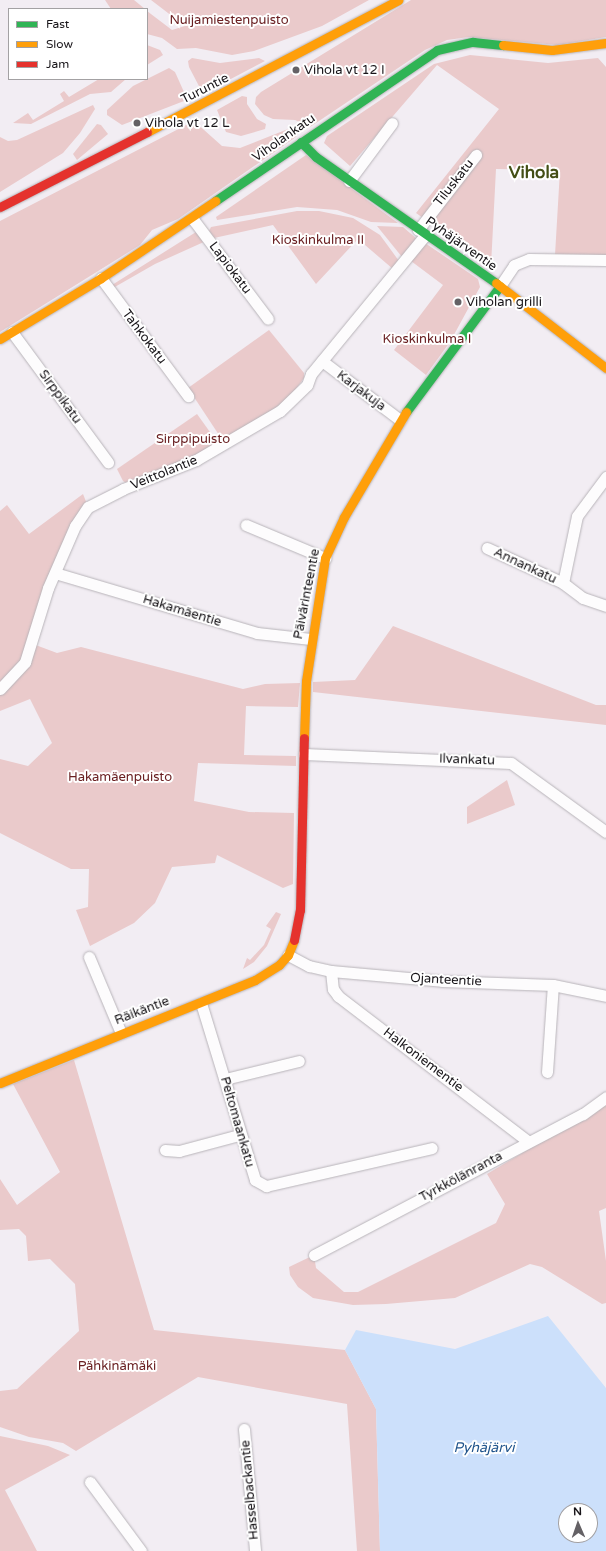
<!DOCTYPE html>
<meta charset="utf-8">
<style>
body{margin:0}
#map{position:relative;width:606px;height:1551px;overflow:hidden;background:#f2edf3;font-family:"Varela Round",sans-serif}
div>[style]{position:absolute}
.green>*{inset:0;background:#eacacb}
.water>*{inset:0;background:#cce0fb}
.roads{filter:drop-shadow(0 0 1px #b8b4b9) drop-shadow(0 0 1px #b8b4b9)}
.street>*{height:11px;margin:-5.5px;padding:0 5.5px;transform-origin:5.5px;border-radius:5.5px;background:#fdfcfd}
.fast>*{height:9px;margin:-4.5px;padding:0 4.5px;transform-origin:4.5px;border-radius:4.5px;background:#30b455}
.slow>*{height:9px;margin:-4.5px;padding:0 4.5px;transform-origin:4.5px;border-radius:4.5px;background:#ff9f0a}
.jam>*{height:9px;margin:-4.5px;padding:0 4.5px;transform-origin:4.5px;border-radius:4.5px;background:#e5322d}
.dots>*{width:11px;height:11px;translate:-50% -50%;box-sizing:border-box;border:2px solid #fff;border-radius:50%}
span{translate:-50% -50%;white-space:nowrap;text-align:center;line-height:1.15;-webkit-text-stroke:4px #fff;paint-order:stroke}
.park-label{font-size:13px;color:#6a2022}
.poi-label{font-size:13px;color:#181519}
.left{translate:0 -50%;text-align:left}
.street-label{font-size:13px;color:#181519}
.water-label{font-size:14px;color:#21558c;font-style:italic}
.district-label{font-size:17px;color:#434e15;font-weight:700}
.legend{position:absolute;left:8px;top:8px;width:140px;height:72px;box-sizing:border-box;background:#fff;border:1px solid #a3a1a3;margin:0;padding:5px 7px;list-style:none;font-size:12px;color:#181519}
.legend li{display:flex;align-items:center;gap:8px;height:20px}
.legend b{width:20px;border:1px solid #a3a1a3}
.north{position:absolute;left:558px;top:1503px;width:40px;height:40px;box-sizing:border-box;background:#fff;border:1px solid #a3a1a3;border-radius:50%;rotate:358deg;font-size:11px;font-weight:700;line-height:16px;text-align:center;color:#181519}
.north::after{content:'';display:block;margin:auto;width:14px;height:18px;background:#646165;clip-path:polygon(50% 0,100% 100%,50% 72%,0 100%)}
</style>
<div id="map">
<div class="green">
<div style="clip-path:polygon(105px 0,134px 0,145px 9px,111px 9px)"></div>
<div style="clip-path:polygon(151px 0,369px 0,322px 26px,254px 51px,232px 55px,196px 48px,177px 49px,162px 38px,147px 34px,147px 11px,172px 30px,185px 26px)"></div>
<div style="clip-path:polygon(411px 0,606px 0,606px 37px,558px 45px,469px 37px,447px 40px,425px 50px,310px 127px,295px 120px,273px 119px,264px 115px,255px 104px,256px 97px,261px 92px)"></div>
<div style="clip-path:polygon(147px 45px,160px 50px,163px 55px,147px 65px)"></div>
<div style="clip-path:polygon(470px 55px,548px 63px,598px 58px,606px 67px,606px 256px,555px 255px,560px 170px,496px 169px,491px 266px,416px 213px,499px 109px,437px 65px,350px 166px,324px 143px,327px 136px,434px 64px)"></div>
<div style="clip-path:polygon(192px 58px,220px 63px,259px 58px,265px 61px,208px 91px,200px 88px,189px 67px,188px 61px)"></div>
<div style="clip-path:polygon(169px 68px,175px 72px,184px 92px,184px 101px,122px 125px,107px 115px,107px 110px,133px 86px)"></div>
<div style="clip-path:polygon(99px 79px,126px 79px,111px 92px,90px 94px,31px 124px,13px 123px,28px 113px,33px 120px,64px 101px,60px 94px,64px 91px,69px 97px)"></div>
<div style="clip-path:polygon(242px 96px,247px 97px,247px 104px,257px 119px,266px 124px,265px 129px,241px 136px,226px 132px,217px 110px)"></div>
<div style="clip-path:polygon(93px 105px,95px 109px,80px 133px,63px 153px,0 192px,0 137px,8px 141px,17px 140px)"></div>
<div style="clip-path:polygon(194px 121px,222px 146px,240px 148px,288px 129px,300px 130px,296px 137px,178px 219px,152px 230px,140px 245px,0 332px,0 221px)"></div>
<div style="clip-path:polygon(97px 124px,101px 125px,108px 134px,77px 160px,73px 154px)"></div>
<div style="clip-path:polygon(306px 155px,398px 223px,371px 222px,337px 210px,297px 207px,217px 220px,216px 217px)"></div>
<div style="clip-path:polygon(297px 211px,319px 211px,353px 218px,380px 235px,399px 261px,393px 269px,358px 239px,316px 284px,273px 225px,214px 238px,209px 231px,211px 227px)"></div>
<div style="clip-path:polygon(377px 226px,403px 227px,417px 239px,402px 257px)"></div>
<div style="clip-path:polygon(196px 232px,206px 241px,155px 264px,113px 288px,112px 285px)"></div>
<div style="clip-path:polygon(425px 243px,478px 279px,480px 287px,450px 342px,426px 375px,394px 350px,443px 285px,411px 261px)"></div>
<div style="clip-path:polygon(269px 330px,304px 373px,304px 378px,287px 401px,225px 438px,219px 435px,188px 388px)"></div>
<div style="clip-path:polygon(197px 414px,215px 439px,212px 449px,126px 483px,123px 481px,117px 469px)"></div>
<div style="clip-path:polygon(83px 494px,87px 504px,23px 661px,0 686px,0 511px,7px 505px,29px 534px)"></div>
<div style="clip-path:polygon(393px 626px,596px 705px,606px 705px,606px 725px,313px 692px,313px 682px,355px 680px)"></div>
<div style="clip-path:polygon(33px 644px,57px 653px,81px 647px,243px 689px,265px 684px,300px 683px,298px 707px,246px 706px,244px 755px,296px 756px,296px 766px,198px 763px,194px 801px,249px 812px,294px 813px,293px 884px,283px 888px,217px 855px,215px 863px,172px 867px,155px 903px,134px 923px,90px 946px,76px 910px,88px 907px,89px 869px,71px 869px,0 833px,0 759px,28px 766px,52px 743px,30px 699px,0 711px,0 694px)"></div>
<div style="clip-path:polygon(507px 780px,515px 805px,467px 824px,467px 807px)"></div>
<div style="clip-path:polygon(276px 912px,281px 914px,267px 946px,254px 962px,243px 969px,247px 958px,250px 960px,264px 945px,271px 929px,266px 926px)"></div>
<div style="clip-path:polygon(74px 1060px,154px 1330px,345px 1350px,376px 1409px,380px 1551px,357px 1551px,347px 1404px,198px 1377px,76px 1451px,63px 1443px,29px 1437px,0 1427px,0 1391px,17px 1389px,79px 1331px,75px 1284px,50px 1259px,28px 1261px,26px 1236px,19px 1229px,0 1230px,0 1179px,17px 1205px,60px 1172px,13px 1084px)"></div>
<div style="clip-path:polygon(606px 1103px,606px 1208px,599px 1211px,606px 1261px,606px 1303px,602px 1304px,542px 1267px,530px 1264px,455px 1298px,386px 1304px,353px 1305px,313px 1298px,298px 1287px,290px 1275px,289px 1267px,314px 1255px,316px 1268px,344px 1292px,358px 1292px,496px 1223px,505px 1204px,487px 1174px)"></div>
<div style="clip-path:polygon(0 1436px,48px 1446px,70px 1455px,5px 1490px,37px 1551px,0 1551px)"></div>
</div>
<div class="water">
<div style="clip-path:polygon(evenodd,548px 1316px,606px 1388px,606px 1551px,380px 1551px,376px 1409px,345px 1350px,356px 1330px,455px 1349px,548px 1316px,566px 1511px,590px 1511px,590px 1535px,566px 1535px,566px 1511px)"></div>
</div>
<div class="roads">
<div class="street">
<div style="left:349px;top:181px;width:72px;rotate:-53.4deg"></div>
<div style="left:192px;top:218px;width:126px;rotate:53deg"></div>
<div style="left:418px;top:230px;width:95px;rotate:-52.3deg"></div>
<div style="left:101px;top:278px;width:147px;rotate:53.6deg"></div>
<div style="left:500px;top:286px;width:25px;rotate:-56deg"></div>
<div style="left:514px;top:265px;width:16px;rotate:-22deg"></div>
<div style="left:529px;top:259px;width:77px;rotate:0.7deg"></div>
<div style="left:12px;top:332px;width:162px;rotate:53.6deg"></div>
<div style="left:322px;top:361px;width:98px;rotate:37.1deg"></div>
<div style="left:246px;top:525px;width:86px;rotate:22.7deg"></div>
<div style="left:487px;top:548px;width:84px;rotate:24.7deg"></div>
<div style="left:563px;top:583px;width:25px;rotate:37deg"></div>
<div style="left:583px;top:598px;width:24px;rotate:19deg"></div>
<div style="left:55px;top:573px;width:211px;rotate:16.5deg"></div>
<div style="left:257px;top:633px;width:54px;rotate:6.3deg"></div>
<div style="left:563px;top:583px;width:68px;rotate:-78.2deg"></div>
<div style="left:577px;top:516px;width:49px;rotate:-53.4deg"></div>
<div style="left:0;top:689px;width:37px;rotate:-47deg"></div>
<div style="left:25px;top:662px;width:77px;rotate:-72.7deg"></div>
<div style="left:48px;top:588px;width:68px;rotate:-66.5deg"></div>
<div style="left:75px;top:526px;width:23px;rotate:-56deg"></div>
<div style="left:88px;top:507px;width:39px;rotate:-27deg"></div>
<div style="left:123px;top:489px;width:79px;rotate:-21.7deg"></div>
<div style="left:196px;top:460px;width:97px;rotate:-30.3deg"></div>
<div style="left:280px;top:411px;width:37px;rotate:-44deg"></div>
<div style="left:307px;top:385px;width:12px;rotate:-70deg"></div>
<div style="left:311px;top:374px;width:180px;rotate:-50.6deg"></div>
<div style="left:304px;top:754px;width:207px;rotate:2.5deg"></div>
<div style="left:511px;top:763px;width:117px;rotate:36deg"></div>
<div style="left:288px;top:955px;width:24px;rotate:28deg"></div>
<div style="left:309px;top:966px;width:23px;rotate:13deg"></div>
<div style="left:331px;top:971px;width:111px;rotate:5.1deg"></div>
<div style="left:442px;top:981px;width:111px;rotate:2.1deg"></div>
<div style="left:553px;top:985px;width:54px;rotate:11.7deg"></div>
<div style="left:89px;top:957px;width:82px;rotate:67.2deg"></div>
<div style="left:331px;top:971px;width:18px;rotate:84deg"></div>
<div style="left:333px;top:989px;width:9px;rotate:54deg"></div>
<div style="left:338px;top:996px;width:240px;rotate:37.4deg"></div>
<div style="left:201px;top:1003px;width:185px;rotate:73deg"></div>
<div style="left:255px;top:1180px;width:13px;rotate:29deg"></div>
<div style="left:266px;top:1186px;width:170px;rotate:-12.9deg"></div>
<div style="left:547px;top:1072px;width:87px;rotate:-86.1deg"></div>
<div style="left:225px;top:1079px;width:76px;rotate:-13.7deg"></div>
<div style="left:165px;top:1150px;width:14px;rotate:4deg"></div>
<div style="left:179px;top:1151px;width:62px;rotate:-14.9deg"></div>
<div style="left:314px;top:1255px;width:304px;rotate:-27.7deg"></div>
<div style="left:583px;top:1114px;width:29px;rotate:-36deg"></div>
<div style="left:244px;top:1429px;width:122px;rotate:84.8deg"></div>
<div style="left:90px;top:1482px;width:86px;rotate:53.5deg"></div>
</div>
<div class="fast">
<div style="left:301px;top:142px;width:21px;rotate:45deg"></div>
<div style="left:316px;top:157px;width:220px;rotate:35deg"></div>
<div style="left:215px;top:201px;width:268px;rotate:-34.2deg"></div>
<div style="left:437px;top:50px;width:37px;rotate:-13deg"></div>
<div style="left:473px;top:42px;width:30px;rotate:6deg"></div>
<div style="left:406px;top:412px;width:157px;rotate:-53.3deg"></div>
</div>
<div class="slow">
<div style="left:503px;top:45px;width:49px;rotate:5.8deg"></div>
<div style="left:552px;top:50px;width:54px;rotate:-7.4deg"></div>
<div style="left:147px;top:132px;width:284px;rotate:-27.7deg"></div>
<div style="left:496px;top:283px;width:139px;rotate:37.7deg"></div>
<div style="left:0;top:339px;width:118px;rotate:-31.1deg"></div>
<div style="left:101px;top:278px;width:138px;rotate:-34deg"></div>
<div style="left:304px;top:738px;width:57px;rotate:-88deg"></div>
<div style="left:306px;top:681px;width:124px;rotate:-81.2deg"></div>
<div style="left:325px;top:558px;width:45px;rotate:-65.1deg"></div>
<div style="left:344px;top:517px;width:122px;rotate:-59.4deg"></div>
<div style="left:0;top:1083px;width:275px;rotate:-22deg"></div>
<div style="left:255px;top:980px;width:28px;rotate:-32deg"></div>
<div style="left:279px;top:965px;width:13px;rotate:-48deg"></div>
<div style="left:288px;top:955px;width:16px;rotate:-68deg"></div>
</div>
<div class="jam">
<div style="left:0;top:207px;width:165px;rotate:-27deg"></div>
<div style="left:294px;top:940px;width:31px;rotate:-79deg"></div>
<div style="left:300px;top:910px;width:172px;rotate:-88.7deg"></div>
</div>
</div>
<div class="dots">
<div style="left:296px;top:70px;background:#646165"></div>
<div style="left:137px;top:123px;background:#646165"></div>
<div style="left:458px;top:302px;background:#646165"></div>
</div>
<div class="park-label">
<span style="left:229px;top:20px">Nuijamiestenpuisto</span>
<span style="left:318px;top:240px">Kioskinkulma II</span>
<span style="left:427px;top:339px">Kioskinkulma I</span>
<span style="left:193px;top:439px">Sirppipuisto</span>
<span style="left:120px;top:777px">Hakamäenpuisto</span>
<span style="left:117px;top:1366px">Pähkinämäki</span>
</div>
<div class="poi-label">
<span class="left" style="left:304px;top:70px">Vihola vt 12 I</span>
<span class="left" style="left:145px;top:123px">Vihola vt 12 L</span>
<span class="left" style="left:466px;top:302px">Viholan grilli</span>
</div>
<div class="street-label">
<span style="left:205px;top:89px;rotate:-27deg">Turuntie</span>
<span style="left:284px;top:138px;rotate:-35deg">Viholankatu</span>
<span style="left:454px;top:183px;rotate:-52deg">Tiluskatu</span>
<span style="left:461px;top:244px;rotate:35deg">Pyhäjärventie</span>
<span style="left:230px;top:268px;rotate:53deg">Lapiokatu</span>
<span style="left:144px;top:337px;rotate:53deg">Tahkokatu</span>
<span style="left:361px;top:391px;rotate:37deg">Karjakuja</span>
<span style="left:60px;top:397px;rotate:54deg">Sirppikatu</span>
<span style="left:164px;top:473px;rotate:-22deg">Veittolantie</span>
<span style="left:525px;top:566px;rotate:25deg">Annankatu</span>
<span style="left:307px;top:594px;rotate:-79deg">Päivärinteentie</span>
<span style="left:182px;top:611px;rotate:17deg">Hakamäentie</span>
<span style="left:467px;top:760px;rotate:2deg">Ilvankatu</span>
<span style="left:446px;top:980px;rotate:3deg">Ojanteentie</span>
<span style="left:142px;top:1011px;rotate:-21deg">Räikäntie</span>
<span style="left:423px;top:1060px;rotate:37deg">Halkoniementie</span>
<span style="left:237px;top:1122px;rotate:74deg">Peltomaankatu</span>
<span style="left:461px;top:1177px;rotate:-28deg">Tyrkkölänranta</span>
<span style="left:250px;top:1490px;rotate:-95deg">Hasselbackantie</span>
</div>
<div class="water-label">
<span style="left:484px;top:1448px">Pyhäjärvi</span>
</div>
<div class="district-label">
<span style="left:534px;top:173px">Vihola</span>
</div>
<ul class="legend">
<li><b style="height:5px;background:#30b455"></b>Fast</li>
<li><b style="height:5px;background:#ff9f0a"></b>Slow</li>
<li><b style="height:5px;background:#e5322d"></b>Jam</li>
</ul>
<div class="north">N</div>
</div>
